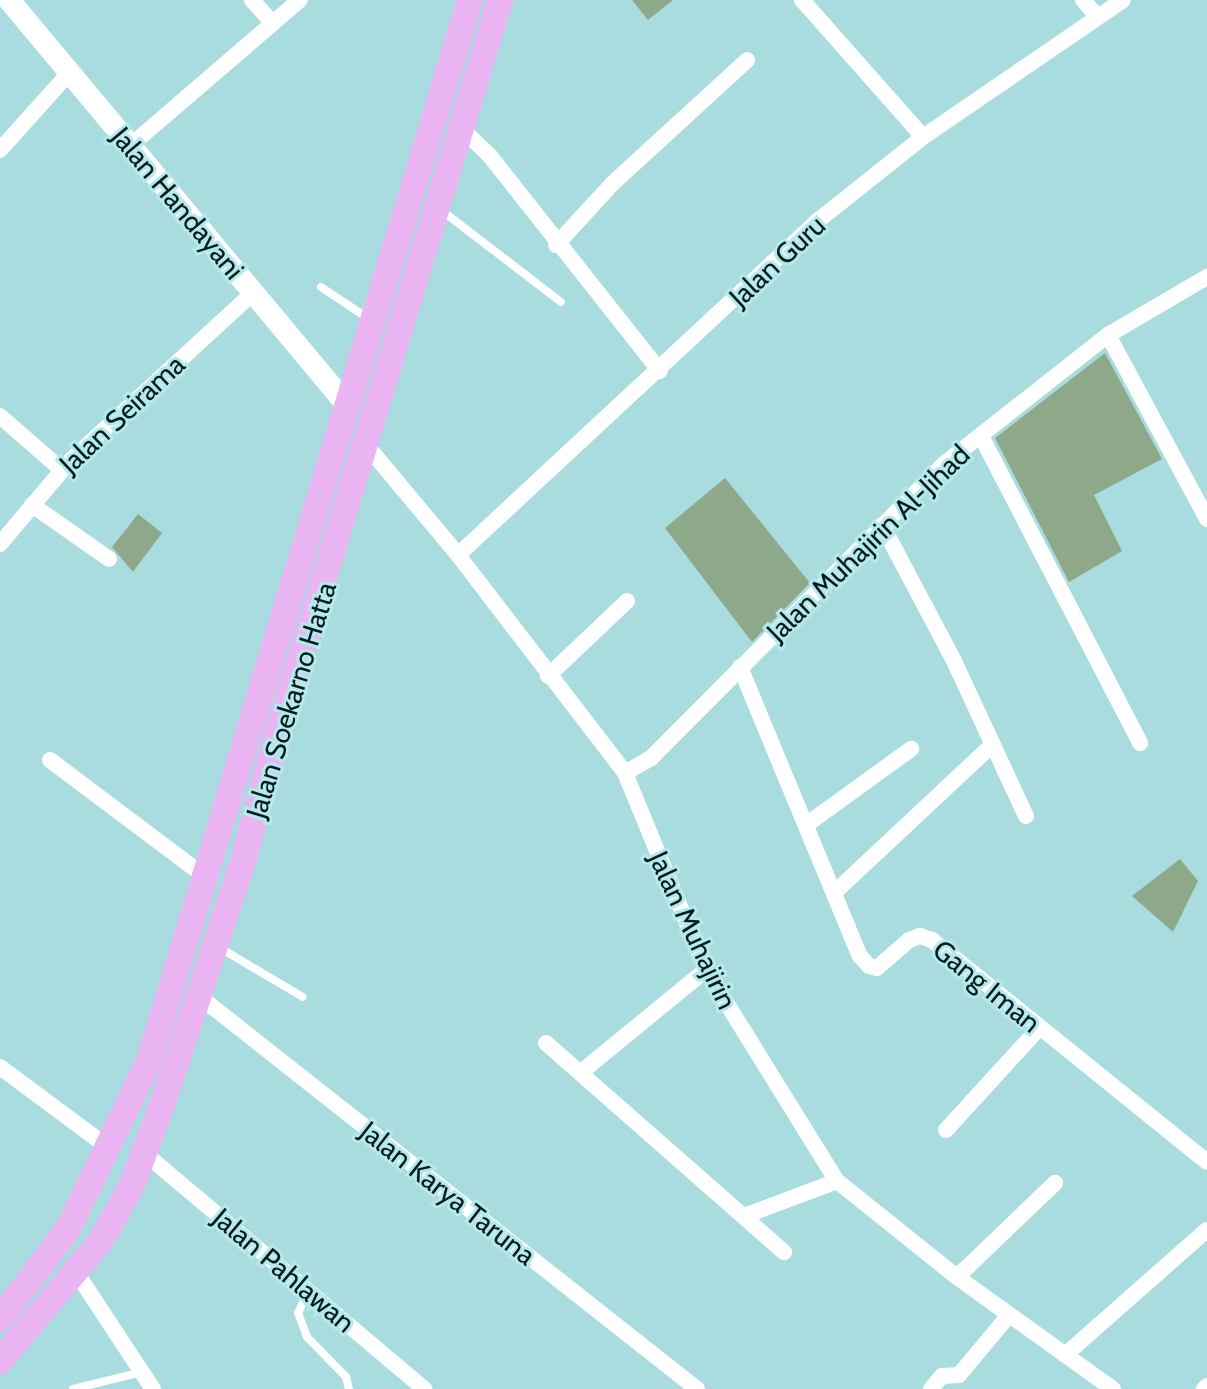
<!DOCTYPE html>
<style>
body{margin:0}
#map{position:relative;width:1207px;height:1389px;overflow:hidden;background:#a8dcdf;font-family:Cabin,sans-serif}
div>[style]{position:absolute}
.building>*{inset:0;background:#8ea98a}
.lane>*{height:8px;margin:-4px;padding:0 4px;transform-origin:4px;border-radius:4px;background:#fff}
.street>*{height:16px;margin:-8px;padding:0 8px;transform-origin:8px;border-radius:8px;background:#fff}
.secondary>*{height:22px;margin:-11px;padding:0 11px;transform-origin:11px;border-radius:11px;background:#fff}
.primary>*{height:26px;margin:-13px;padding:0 13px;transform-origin:13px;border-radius:13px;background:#ebb5f4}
span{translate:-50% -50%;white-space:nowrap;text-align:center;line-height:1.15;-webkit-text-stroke:6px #b5e9ec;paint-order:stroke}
.street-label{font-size:28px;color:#081c1e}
</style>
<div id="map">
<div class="building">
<div style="clip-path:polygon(632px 0,673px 0,648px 20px)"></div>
<div style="clip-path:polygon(1105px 353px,1162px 459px,1094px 495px,1122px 551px,1069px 582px,995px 438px)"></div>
<div style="clip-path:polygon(725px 478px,810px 583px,752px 642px,665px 528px)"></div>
<div style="clip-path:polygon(138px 514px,162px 533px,133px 572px,112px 547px)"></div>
<div style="clip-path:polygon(1180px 859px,1198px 881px,1173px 932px,1132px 896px)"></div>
</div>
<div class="lane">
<div style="left:441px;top:210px;width:151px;rotate:37.5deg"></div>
<div style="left:321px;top:287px;width:58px;rotate:33.7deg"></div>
<div style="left:220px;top:948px;width:96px;rotate:30.6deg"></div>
<div style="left:308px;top:1291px;width:24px;rotate:114deg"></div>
<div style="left:298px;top:1313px;width:26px;rotate:69deg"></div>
<div style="left:307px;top:1337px;width:56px;rotate:45.7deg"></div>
<div style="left:346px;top:1377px;width:12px;rotate:76deg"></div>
<div style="left:73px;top:1389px;width:71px;rotate:-13.8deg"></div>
</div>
<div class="street">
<div style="left:252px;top:0;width:31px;rotate:48deg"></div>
<div style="left:802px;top:0;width:183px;rotate:48.5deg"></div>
<div style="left:1083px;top:0;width:21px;rotate:49deg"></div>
<div style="left:462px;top:129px;width:39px;rotate:44deg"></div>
<div style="left:490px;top:156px;width:274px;rotate:51.7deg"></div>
<div style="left:130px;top:146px;width:224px;rotate:-40.7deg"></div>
<div style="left:0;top:150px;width:103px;rotate:-48.1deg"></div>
<div style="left:556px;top:245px;width:84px;rotate:-47.4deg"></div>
<div style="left:613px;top:183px;width:182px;rotate:-42.5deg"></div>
<div style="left:1108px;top:335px;width:209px;rotate:61.7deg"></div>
<div style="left:0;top:416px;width:82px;rotate:41.1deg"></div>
<div style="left:981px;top:436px;width:346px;rotate:62.6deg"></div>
<div style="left:367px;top:446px;width:142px;rotate:50.1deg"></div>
<div style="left:458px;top:555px;width:275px;rotate:52.5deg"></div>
<div style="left:625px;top:773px;width:213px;rotate:67.6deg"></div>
<div style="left:706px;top:970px;width:248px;rotate:58.2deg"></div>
<div style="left:837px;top:1181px;width:154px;rotate:38.7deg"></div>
<div style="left:957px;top:1277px;width:192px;rotate:35.7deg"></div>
<div style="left:32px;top:505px;width:94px;rotate:35deg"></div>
<div style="left:882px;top:525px;width:154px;rotate:62.1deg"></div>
<div style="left:954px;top:661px;width:171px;rotate:65.1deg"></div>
<div style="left:0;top:544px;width:107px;rotate:-49.9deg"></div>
<div style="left:69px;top:462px;width:250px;rotate:-42.6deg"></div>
<div style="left:458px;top:555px;width:494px;rotate:-42.9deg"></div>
<div style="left:820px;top:219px;width:132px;rotate:-38.5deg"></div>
<div style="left:923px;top:137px;width:242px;rotate:-34.4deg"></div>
<div style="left:740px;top:667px;width:313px;rotate:67.5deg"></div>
<div style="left:860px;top:956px;width:13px;rotate:48deg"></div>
<div style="left:869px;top:966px;width:8px;rotate:14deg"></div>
<div style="left:877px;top:968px;width:43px;rotate:-41.2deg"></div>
<div style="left:909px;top:940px;width:12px;rotate:-20deg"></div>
<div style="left:920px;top:936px;width:13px;rotate:18deg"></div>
<div style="left:932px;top:940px;width:353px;rotate:38.9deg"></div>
<div style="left:548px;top:676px;width:109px;rotate:-43.5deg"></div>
<div style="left:50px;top:760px;width:195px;rotate:36.9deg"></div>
<div style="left:625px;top:773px;width:30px;rotate:-30deg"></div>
<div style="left:651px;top:758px;width:415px;rotate:-45.1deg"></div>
<div style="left:944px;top:464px;width:209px;rotate:-38.2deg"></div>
<div style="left:1108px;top:335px;width:115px;rotate:-30.4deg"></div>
<div style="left:806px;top:825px;width:130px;rotate:-35.9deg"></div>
<div style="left:835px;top:892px;width:216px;rotate:-43.1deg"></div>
<div style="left:200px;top:997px;width:633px;rotate:38.26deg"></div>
<div style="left:546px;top:1043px;width:317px;rotate:41.3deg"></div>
<div style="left:0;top:1067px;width:136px;rotate:36.6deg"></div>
<div style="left:580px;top:1073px;width:163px;rotate:-39.3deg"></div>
<div style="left:946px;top:1130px;width:138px;rotate:-47.6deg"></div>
<div style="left:143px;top:1152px;width:368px;rotate:40.1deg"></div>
<div style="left:744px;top:1216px;width:99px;rotate:-20.6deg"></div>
<div style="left:76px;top:1272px;width:140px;rotate:56.7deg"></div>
<div style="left:957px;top:1277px;width:136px;rotate:-43.8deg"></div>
<div style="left:1065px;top:1355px;width:189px;rotate:-41.4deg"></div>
<div style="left:959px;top:1375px;width:78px;rotate:-50.2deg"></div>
<div style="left:931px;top:1389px;width:17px;rotate:-50deg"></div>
<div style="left:942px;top:1376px;width:17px;rotate:-3deg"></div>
<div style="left:1204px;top:1389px;width:4px;rotate:-45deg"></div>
</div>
<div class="secondary">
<div style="left:9px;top:0;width:528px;rotate:50.15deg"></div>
</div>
<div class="primary">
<div style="left:0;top:1319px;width:113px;rotate:-52.9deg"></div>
<div style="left:68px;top:1229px;width:187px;rotate:-64.3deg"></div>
<div style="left:149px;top:1061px;width:1108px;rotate:-73.17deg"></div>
<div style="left:0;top:1361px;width:155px;rotate:-50deg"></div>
<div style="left:100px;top:1242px;width:65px;rotate:-60.7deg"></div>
<div style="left:132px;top:1185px;width:97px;rotate:-69.5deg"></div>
<div style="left:166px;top:1094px;width:249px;rotate:-71.7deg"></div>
<div style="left:244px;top:858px;width:129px;rotate:-75.2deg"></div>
<div style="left:277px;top:733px;width:766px;rotate:-73.08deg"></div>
</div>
<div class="street-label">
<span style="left:178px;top:203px;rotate:50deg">Jalan Handayani</span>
<span style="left:777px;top:261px;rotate:-43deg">Jalan Guru</span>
<span style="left:122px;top:414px;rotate:-43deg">Jalan Seirama</span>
<span style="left:868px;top:543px;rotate:-44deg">Jalan Muhajirin Al-Jihad</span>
<span style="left:291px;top:700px;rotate:-73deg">Jalan Soekarno Hatta</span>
<span style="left:693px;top:930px;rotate:65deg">Jalan Muhajirin</span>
<span style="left:987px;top:986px;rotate:39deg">Gang Iman</span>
<span style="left:448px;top:1193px;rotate:38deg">Jalan Karya Taruna</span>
<span style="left:284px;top:1270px;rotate:40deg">Jalan Pahlawan</span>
</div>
</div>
